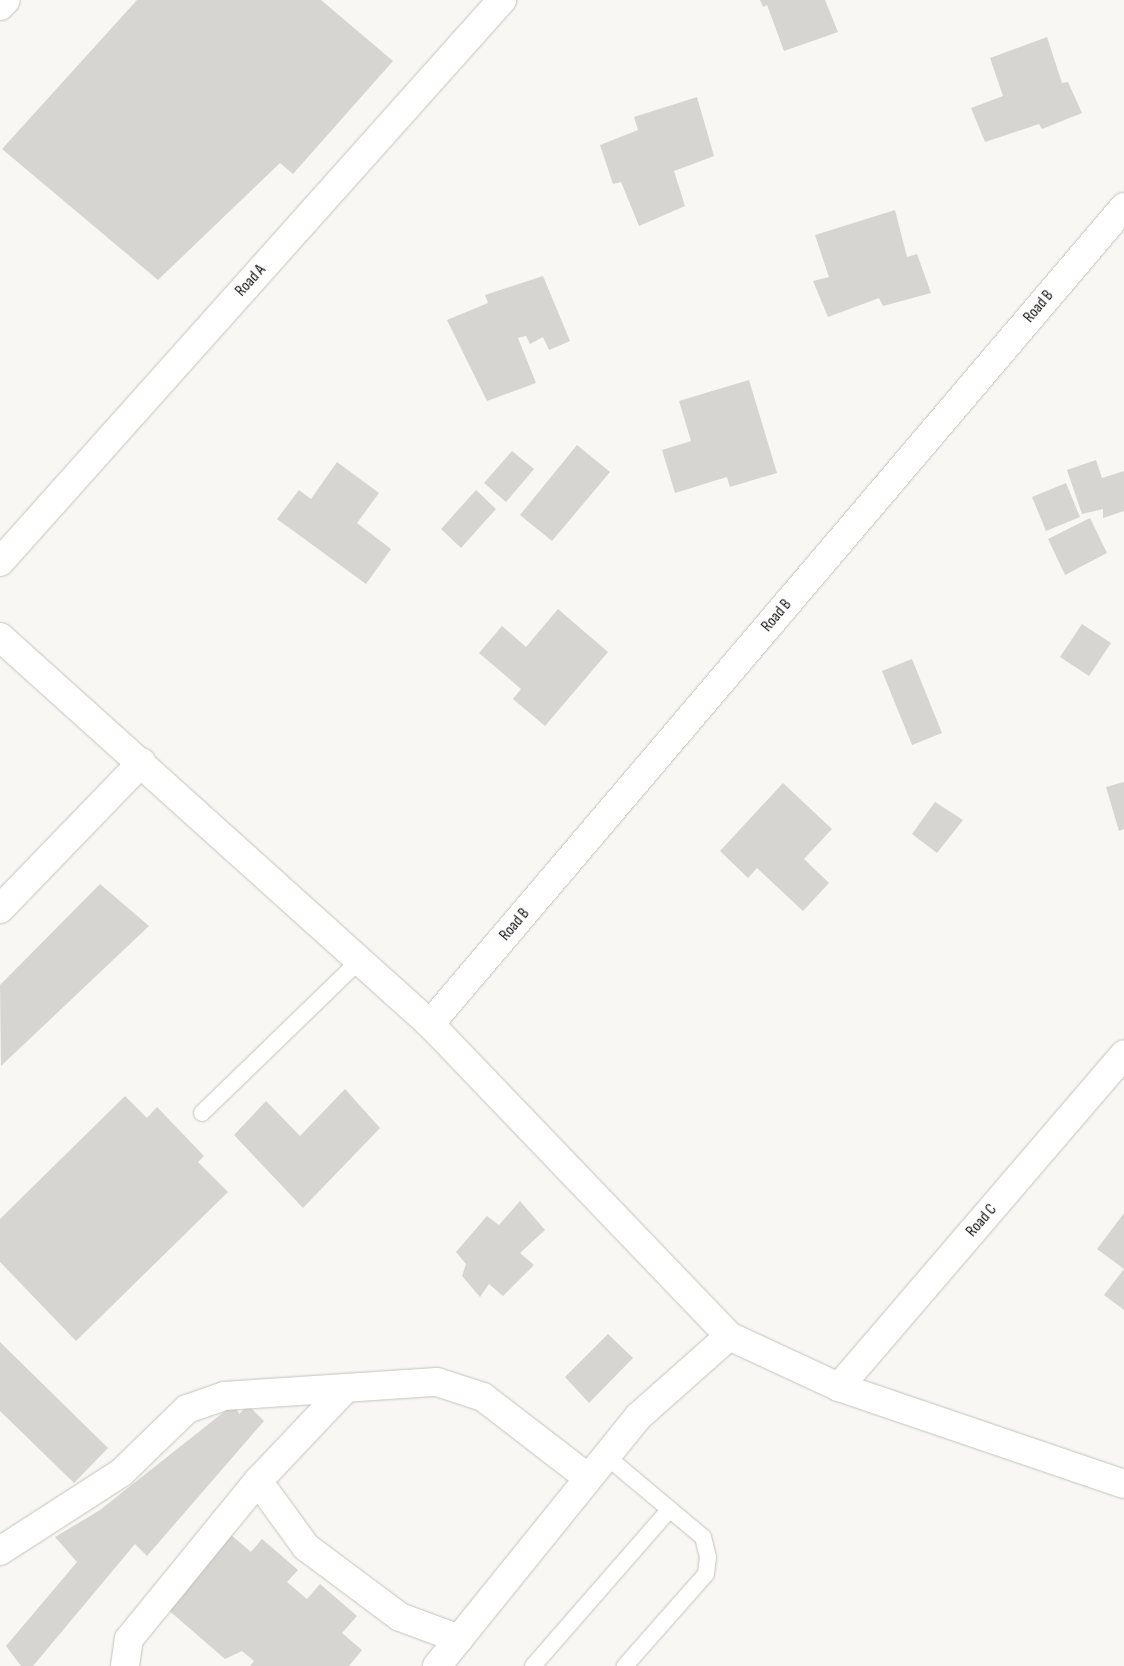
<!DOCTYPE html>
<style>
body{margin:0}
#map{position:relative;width:1124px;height:1666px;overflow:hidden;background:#f8f7f3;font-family:"Sofia Sans Condensed",sans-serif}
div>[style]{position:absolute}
.building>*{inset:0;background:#d6d5d1}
.roads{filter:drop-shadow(0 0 1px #c4c2be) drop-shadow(0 0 1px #c4c2be)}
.service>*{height:16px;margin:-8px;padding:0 8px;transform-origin:8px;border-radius:8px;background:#fff}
.minor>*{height:28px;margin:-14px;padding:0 14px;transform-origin:14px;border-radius:14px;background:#fff}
.tertiary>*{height:28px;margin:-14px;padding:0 14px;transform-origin:14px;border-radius:14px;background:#fff}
span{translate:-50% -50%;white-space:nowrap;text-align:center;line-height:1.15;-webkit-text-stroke:4px #fff;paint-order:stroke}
.street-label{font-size:16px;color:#0d0d0b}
</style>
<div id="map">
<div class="building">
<div style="clip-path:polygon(137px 0,321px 0,393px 61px,293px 174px,280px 163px,158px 280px,2px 149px)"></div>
<div style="clip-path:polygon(760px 0,825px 0,838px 32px,784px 51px,767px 5px,763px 7px)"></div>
<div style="clip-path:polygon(1047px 37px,1062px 83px,1068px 82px,1082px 113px,1042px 129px,1039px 124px,985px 142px,971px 108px,1003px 96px,990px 58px)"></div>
<div style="clip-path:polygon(697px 97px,714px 156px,674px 171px,685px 206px,639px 226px,621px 182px,613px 184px,600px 145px,638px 130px,634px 117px)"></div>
<div style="clip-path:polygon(895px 210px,907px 257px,917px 254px,931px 293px,883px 306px,879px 298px,828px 317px,813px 281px,829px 277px,815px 235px)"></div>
<div style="clip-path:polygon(543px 276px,570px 341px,549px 350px,543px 337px,530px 344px,526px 336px,518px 338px,536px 383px,487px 401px,447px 320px,488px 303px,485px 295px)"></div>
<div style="clip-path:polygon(749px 380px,777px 473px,730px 487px,727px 477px,675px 493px,662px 450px,691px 441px,679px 401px)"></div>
<div style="clip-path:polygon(577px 445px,610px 472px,552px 541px,520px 515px)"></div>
<div style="clip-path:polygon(512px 451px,534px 469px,506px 502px,484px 483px)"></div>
<div style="clip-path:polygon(1096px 460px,1102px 478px,1124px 471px,1124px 511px,1103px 518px,1103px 509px,1082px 514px,1067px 470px)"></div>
<div style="clip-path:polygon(337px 462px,379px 493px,357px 523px,391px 549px,366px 584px,277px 519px,299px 490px,311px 499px)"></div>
<div style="clip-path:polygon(1066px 483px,1080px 517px,1046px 531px,1032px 497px)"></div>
<div style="clip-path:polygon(476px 490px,496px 509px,461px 548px,441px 529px)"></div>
<div style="clip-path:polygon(1090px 518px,1107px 553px,1065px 575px,1048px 539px)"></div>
<div style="clip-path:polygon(558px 609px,608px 652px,545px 726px,513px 699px,521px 689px,479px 653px,502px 626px,526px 647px)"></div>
<div style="clip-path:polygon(1082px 624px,1111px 643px,1089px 676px,1060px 657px)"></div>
<div style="clip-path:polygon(912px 659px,942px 733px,912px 745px,882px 671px)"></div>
<div style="clip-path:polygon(1124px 782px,1124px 829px,1119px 831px,1106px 787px)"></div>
<div style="clip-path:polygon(783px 783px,832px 829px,804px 859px,829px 883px,803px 911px,757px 868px,748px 878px,720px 851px)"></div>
<div style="clip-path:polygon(935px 802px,963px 820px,937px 853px,912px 834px)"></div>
<div style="clip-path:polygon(100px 884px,149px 926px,1px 1066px,0 985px)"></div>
<div style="clip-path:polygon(345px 1089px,380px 1128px,303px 1208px,234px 1135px,266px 1101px,300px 1136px)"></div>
<div style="clip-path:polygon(125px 1096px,147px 1118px,157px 1107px,204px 1156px,198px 1162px,228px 1192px,76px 1341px,0 1262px,0 1219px)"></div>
<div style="clip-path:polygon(520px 1201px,545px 1230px,520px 1253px,534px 1265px,503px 1296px,489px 1284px,480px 1297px,462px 1276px,466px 1264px,456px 1252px,487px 1216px,499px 1225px)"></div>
<div style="clip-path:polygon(1124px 1213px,1124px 1310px,1104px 1295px,1124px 1269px,1097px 1249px)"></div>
<div style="clip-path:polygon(608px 1334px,633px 1358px,589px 1403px,565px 1377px)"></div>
<div style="clip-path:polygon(0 1342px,108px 1448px,74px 1483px,0 1411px)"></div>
<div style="clip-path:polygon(234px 1404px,239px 1414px,248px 1405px,264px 1421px,147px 1556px,135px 1544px,33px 1666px,21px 1666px,6px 1646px,77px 1562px,55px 1537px,100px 1510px)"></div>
<div style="clip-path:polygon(230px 1534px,251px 1552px,262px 1539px,298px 1570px,287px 1582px,307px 1599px,320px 1584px,357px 1616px,342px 1633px,362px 1650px,349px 1666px,250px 1666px,254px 1661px,242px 1651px,225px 1659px,166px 1608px)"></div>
</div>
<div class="roads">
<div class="service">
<div style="left:202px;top:1113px;width:220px;rotate:-44.1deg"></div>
<div style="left:606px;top:1456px;width:126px;rotate:39.9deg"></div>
<div style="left:703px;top:1537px;width:21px;rotate:76deg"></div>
<div style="left:708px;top:1557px;width:17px;rotate:97deg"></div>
<div style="left:706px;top:1574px;width:123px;rotate:131.4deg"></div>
<div style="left:533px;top:1666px;width:208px;rotate:-48.9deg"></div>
</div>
<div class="minor">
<div style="left:0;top:562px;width:754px;rotate:-48.23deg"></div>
<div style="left:0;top:637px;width:579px;rotate:41.99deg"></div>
<div style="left:430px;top:1024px;width:432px;rotate:46.2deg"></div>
<div style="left:729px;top:1336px;width:121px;rotate:24.9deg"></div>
<div style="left:839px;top:1387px;width:301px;rotate:18.8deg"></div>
<div style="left:0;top:909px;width:204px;rotate:-46deg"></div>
<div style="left:430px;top:1024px;width:1072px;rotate:-49.65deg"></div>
<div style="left:839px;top:1387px;width:438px;rotate:-49.4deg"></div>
<div style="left:258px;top:1481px;width:82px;rotate:54deg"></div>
<div style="left:306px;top:1547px;width:117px;rotate:36.7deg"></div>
<div style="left:400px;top:1617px;width:63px;rotate:20.4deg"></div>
<div style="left:0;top:1551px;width:145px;rotate:-32.9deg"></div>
<div style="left:122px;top:1472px;width:91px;rotate:-44.1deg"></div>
<div style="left:187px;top:1409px;width:39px;rotate:-19deg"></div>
<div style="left:224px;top:1396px;width:213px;rotate:-3.8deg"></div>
<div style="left:437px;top:1382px;width:48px;rotate:18.1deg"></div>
<div style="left:483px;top:1397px;width:133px;rotate:37.6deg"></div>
<div style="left:125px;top:1666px;width:27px;rotate:-82deg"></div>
<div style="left:129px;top:1639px;width:204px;rotate:-50.8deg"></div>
<div style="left:258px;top:1481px;width:127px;rotate:-46.6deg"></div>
<div style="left:437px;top:1666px;width:321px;rotate:-51.1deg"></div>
<div style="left:639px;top:1416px;width:120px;rotate:-41.6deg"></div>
</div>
<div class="tertiary">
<div style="left:0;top:6px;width:8px;rotate:-45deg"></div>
</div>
</div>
<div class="street-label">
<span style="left:251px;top:281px;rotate:-48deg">Road A</span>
<span style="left:1039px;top:307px;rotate:-50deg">Road B</span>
<span style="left:777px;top:616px;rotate:-50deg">Road B</span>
<span style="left:515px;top:925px;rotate:-50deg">Road B</span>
<span style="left:982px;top:1221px;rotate:-49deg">Road C</span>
</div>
</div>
